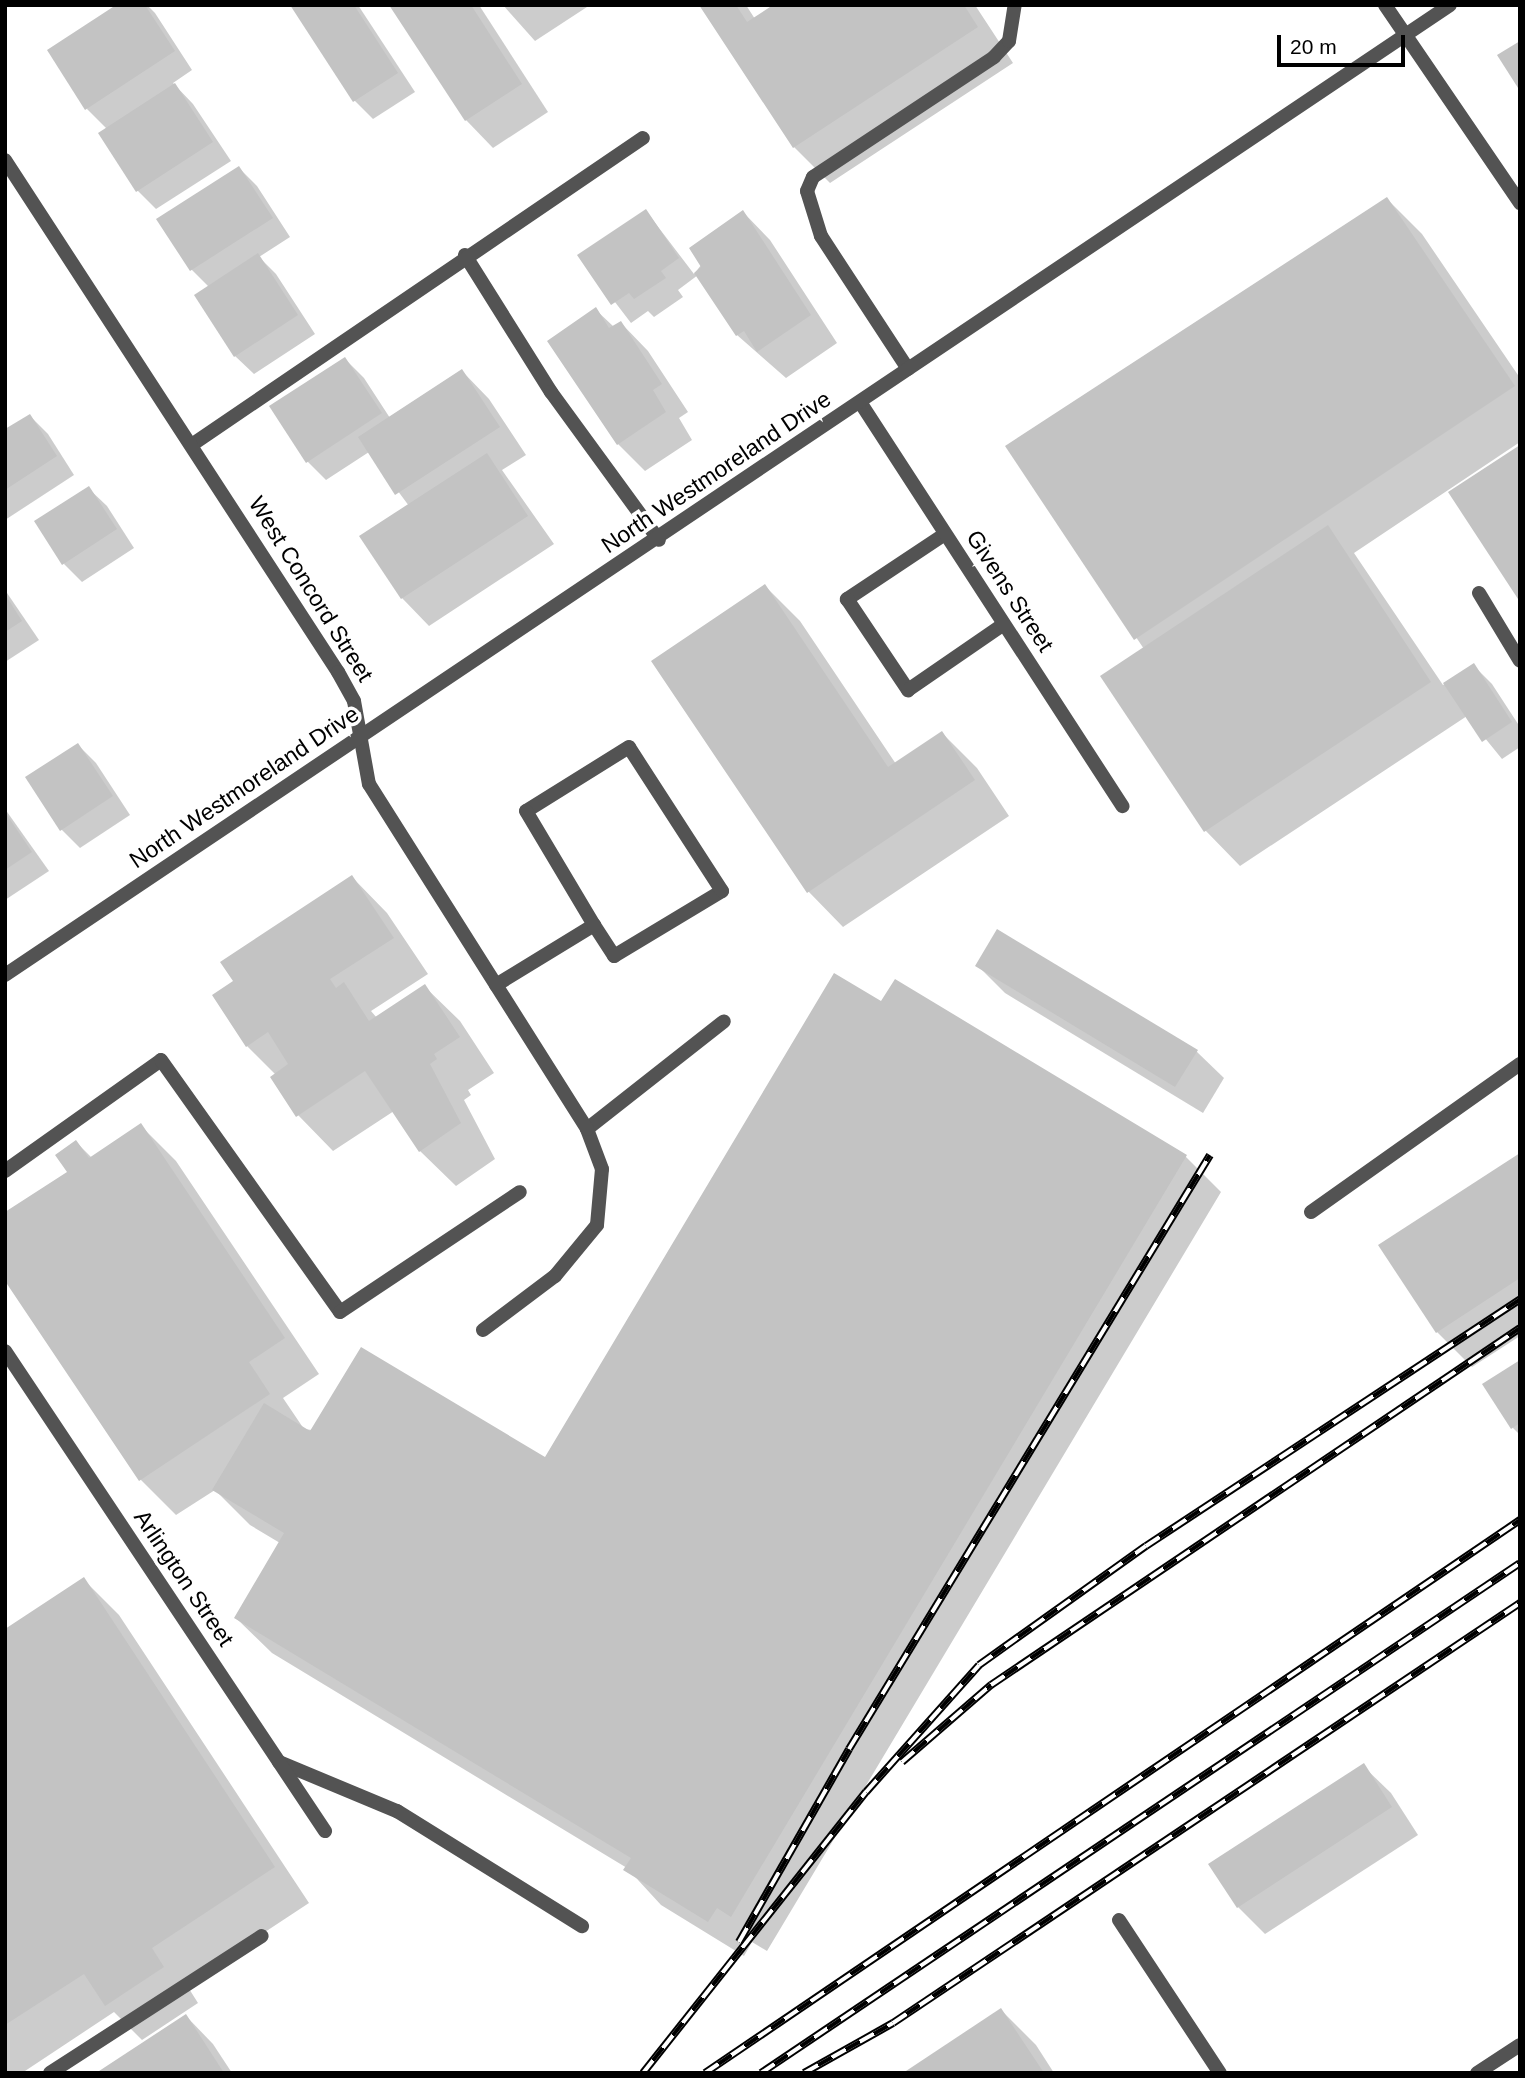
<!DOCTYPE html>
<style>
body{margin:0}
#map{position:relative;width:1525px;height:2078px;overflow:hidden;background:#fff;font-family:Helvetica,sans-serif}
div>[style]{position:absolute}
.shadow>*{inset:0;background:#0003}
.building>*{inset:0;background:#c3c3c3}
.service>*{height:14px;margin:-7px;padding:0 7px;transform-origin:7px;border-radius:7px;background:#535353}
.minor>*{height:14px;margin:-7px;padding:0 7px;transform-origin:7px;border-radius:7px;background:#535353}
.tertiary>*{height:14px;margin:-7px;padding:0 7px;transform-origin:7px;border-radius:7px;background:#535353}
.rail>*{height:8px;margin-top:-4px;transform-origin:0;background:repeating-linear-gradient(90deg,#fff 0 16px,#000 0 32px);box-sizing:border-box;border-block:2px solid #000}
span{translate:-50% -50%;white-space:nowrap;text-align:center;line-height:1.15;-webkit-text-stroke:7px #fff;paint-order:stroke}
.street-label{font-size:23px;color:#000}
.frame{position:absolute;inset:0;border:7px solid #000;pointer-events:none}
.scale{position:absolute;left:1277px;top:35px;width:128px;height:32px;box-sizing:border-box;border:4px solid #000;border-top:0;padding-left:9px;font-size:21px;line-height:24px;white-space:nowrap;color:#000;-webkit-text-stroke:5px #fff;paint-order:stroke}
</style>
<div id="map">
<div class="shadow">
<div style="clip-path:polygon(119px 5px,147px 5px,155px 13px,192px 70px,173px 83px,193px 104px,231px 161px,156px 209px,138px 191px,100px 134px,107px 129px,87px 109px)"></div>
<div style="clip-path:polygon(292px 5px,358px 5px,415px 92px,373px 119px,355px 101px)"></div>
<div style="clip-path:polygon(391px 5px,479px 5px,548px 112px,493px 148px,466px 120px)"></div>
<div style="clip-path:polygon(503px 5px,586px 5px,587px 7px,535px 41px)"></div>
<div style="clip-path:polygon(701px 5px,746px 5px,755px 19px,776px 5px,975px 5px,1013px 63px,830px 183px,794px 147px)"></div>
<div style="clip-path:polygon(239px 168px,257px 186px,290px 237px,259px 257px,276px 274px,315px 334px,254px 374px,235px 356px,209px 287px,192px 270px,159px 220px)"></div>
<div style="clip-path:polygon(1387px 199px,1422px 234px,1520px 378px,1520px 442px,1354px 553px,1443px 685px,1473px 665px,1492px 684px,1520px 727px,1520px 747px,1502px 759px,1467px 716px,1240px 866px,1205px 830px,1144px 649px,1008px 447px)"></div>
<div style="clip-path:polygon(646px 211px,694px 274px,743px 212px,770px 240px,837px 343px,786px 378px,737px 335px,698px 275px,678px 290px,683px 297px,654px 317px,648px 311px,631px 323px,579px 255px)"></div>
<div style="clip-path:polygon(596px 310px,614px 327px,621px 323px,648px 351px,688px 412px,679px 418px,692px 440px,645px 471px,618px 444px)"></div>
<div style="clip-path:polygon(345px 359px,364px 378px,390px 418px,462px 371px,489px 399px,526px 455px,502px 470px,554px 544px,429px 626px,402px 598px,362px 536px,409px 506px,369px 452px,326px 480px,307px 461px)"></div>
<div style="clip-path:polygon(30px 416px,48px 434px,74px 475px,5px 520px,5px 432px)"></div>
<div style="clip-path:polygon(88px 488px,107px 506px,134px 548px,82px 582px,64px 564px)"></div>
<div style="clip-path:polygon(765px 586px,800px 621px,896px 764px,942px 733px,977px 768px,1009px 816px,843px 927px,808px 891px)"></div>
<div style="clip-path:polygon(5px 590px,39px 640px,5px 662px)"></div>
<div style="clip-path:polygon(78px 745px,96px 763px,130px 815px,80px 848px,61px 829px)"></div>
<div style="clip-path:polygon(5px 809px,49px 871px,5px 900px)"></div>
<div style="clip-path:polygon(352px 877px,387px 913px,428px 974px,371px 1011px,377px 1018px,424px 986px,460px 1021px,494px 1073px,468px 1090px,471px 1095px,464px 1100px,495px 1159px,456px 1186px,420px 1151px,394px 1111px,333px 1151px,298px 1115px,276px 1075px,247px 1046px,235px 982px)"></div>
<div style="clip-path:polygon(978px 966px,1196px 1051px,1224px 1078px,1203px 1113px,1005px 993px)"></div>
<div style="clip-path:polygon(882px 1004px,1186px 1157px,1221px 1192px,767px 1951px,752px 1942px,744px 1956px,661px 1905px,627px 1868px,272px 1653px,236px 1618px,280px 1543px,250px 1525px,215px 1490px,176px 1515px,141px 1480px,5px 1278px,69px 1172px,76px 1142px,92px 1158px,141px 1126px,176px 1161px,319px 1374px,283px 1398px,304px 1429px,545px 1460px)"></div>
<div style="clip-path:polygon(1520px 1155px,1520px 1336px,1472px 1367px,1437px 1332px)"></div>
<div style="clip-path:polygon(1520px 1362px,1520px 1435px,1513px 1428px)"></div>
<div style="clip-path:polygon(84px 1580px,119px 1615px,309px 1903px,186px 1984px,198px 2003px,142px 2040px,114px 2012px,22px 2073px,5px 2073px,5px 1631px)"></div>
<div style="clip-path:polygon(1363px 1766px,1391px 1793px,1418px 1835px,1265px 1934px,1238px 1907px)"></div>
<div style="clip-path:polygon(1001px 2010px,1036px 2045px,1054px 2073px,906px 2073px)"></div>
<div style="clip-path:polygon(186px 2016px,213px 2044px,232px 2073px,99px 2073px)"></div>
</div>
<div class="building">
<div style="clip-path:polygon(116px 5px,145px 5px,175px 51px,85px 110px,47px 50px)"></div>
<div style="clip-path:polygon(290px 5px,354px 5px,398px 73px,353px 102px)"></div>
<div style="clip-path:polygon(389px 5px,471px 5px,522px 84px,465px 121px)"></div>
<div style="clip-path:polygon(699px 5px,736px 5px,747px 22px,773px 5px,964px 5px,978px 27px,793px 148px)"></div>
<div style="clip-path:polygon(1520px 41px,1520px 91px,1497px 55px)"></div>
<div style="clip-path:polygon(175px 83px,213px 142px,136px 192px,98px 133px)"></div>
<div style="clip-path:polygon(239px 166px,273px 218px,190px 271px,156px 219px)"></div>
<div style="clip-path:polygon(1387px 197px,1515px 386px,1134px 640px,1005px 446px)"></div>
<div style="clip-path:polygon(646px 209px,679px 258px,661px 271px,666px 278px,634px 299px,629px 293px,611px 305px,577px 255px)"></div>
<div style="clip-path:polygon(743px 210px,811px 315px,757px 352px,744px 331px,736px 336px,694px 273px,701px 267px,689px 248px)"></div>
<div style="clip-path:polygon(258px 253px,298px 315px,234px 357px,194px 295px)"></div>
<div style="clip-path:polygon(596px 307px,609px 328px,621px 321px,662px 384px,653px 390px,666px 412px,617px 445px,547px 341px)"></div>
<div style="clip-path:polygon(345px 357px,382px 413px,306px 463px,269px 406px)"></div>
<div style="clip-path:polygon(462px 369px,500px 427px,395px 495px,358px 437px)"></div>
<div style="clip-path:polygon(30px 414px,57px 456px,5px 490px,5px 429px)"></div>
<div style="clip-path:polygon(1520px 445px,1520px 602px,1448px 492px)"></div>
<div style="clip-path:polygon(487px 453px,528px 516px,401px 599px,359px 536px)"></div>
<div style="clip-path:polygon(89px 486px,117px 529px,62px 565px,34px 521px)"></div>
<div style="clip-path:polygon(1328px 525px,1431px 682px,1204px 832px,1100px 676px)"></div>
<div style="clip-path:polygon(765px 584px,888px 767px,942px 731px,975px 780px,807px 893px,651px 661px)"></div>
<div style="clip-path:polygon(5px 594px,22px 621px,5px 632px)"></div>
<div style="clip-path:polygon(1474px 663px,1512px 722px,1482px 742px,1443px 683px)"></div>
<div style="clip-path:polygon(78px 743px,113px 796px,60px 831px,25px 777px)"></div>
<div style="clip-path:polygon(5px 812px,32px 852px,5px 870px)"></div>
<div style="clip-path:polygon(352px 875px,394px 938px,330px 979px,336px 988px,344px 982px,369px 1021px,425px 984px,460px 1037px,434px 1054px,437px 1059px,430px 1064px,461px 1123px,419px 1152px,365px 1071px,296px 1117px,270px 1077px,288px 1064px,268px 1032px,246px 1047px,212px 995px,233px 981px,220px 962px)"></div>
<div style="clip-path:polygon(997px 929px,1198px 1050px,1175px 1087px,975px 966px)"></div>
<div style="clip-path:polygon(834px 973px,881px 1001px,895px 979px,1187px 1155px,731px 1917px,717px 1908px,708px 1922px,623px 1870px,631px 1858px,234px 1618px,284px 1533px,212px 1490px,264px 1403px,310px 1431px,361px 1347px,545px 1457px)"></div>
<div style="clip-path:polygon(141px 1123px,285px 1338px,249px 1362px,270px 1394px,139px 1481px,5px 1281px,5px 1212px,67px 1172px,55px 1155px,76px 1140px,89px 1158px)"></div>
<div style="clip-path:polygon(1520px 1153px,1520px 1278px,1436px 1333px,1378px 1245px)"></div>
<div style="clip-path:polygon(1520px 1360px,1520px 1423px,1511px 1429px,1482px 1384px)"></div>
<div style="clip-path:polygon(84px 1577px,275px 1867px,152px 1948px,164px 1967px,105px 2006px,84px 1974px,5px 2025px,5px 1629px)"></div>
<div style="clip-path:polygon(1364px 1763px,1392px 1807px,1237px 1908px,1208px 1864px)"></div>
<div style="clip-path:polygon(1001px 2008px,1044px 2073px,903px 2073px)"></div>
<div style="clip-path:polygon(186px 2014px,224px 2073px,96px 2073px)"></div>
</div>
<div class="service">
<div style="left:465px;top:255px;width:162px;rotate:57.9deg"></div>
<div style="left:551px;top:392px;width:183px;rotate:53.9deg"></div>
<div style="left:908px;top:369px;width:159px;rotate:-123.2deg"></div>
<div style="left:821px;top:236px;width:47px;rotate:-107.3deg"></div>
<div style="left:807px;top:191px;width:15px;rotate:-67deg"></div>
<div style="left:813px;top:177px;width:217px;rotate:-33.5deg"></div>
<div style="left:994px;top:57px;width:22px;rotate:-47deg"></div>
<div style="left:1009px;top:41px;width:36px;rotate:-81deg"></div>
<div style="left:193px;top:444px;width:544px;rotate:-34.22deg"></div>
<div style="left:945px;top:534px;width:118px;rotate:146.4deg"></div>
<div style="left:847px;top:599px;width:110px;rotate:56.2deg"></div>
<div style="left:908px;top:690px;width:116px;rotate:-34.5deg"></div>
<div style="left:1479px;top:593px;width:79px;rotate:58.9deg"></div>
<div style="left:496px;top:985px;width:115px;rotate:-31.5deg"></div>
<div style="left:594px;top:925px;width:37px;rotate:57deg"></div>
<div style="left:614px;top:956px;width:126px;rotate:-31deg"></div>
<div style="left:722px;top:891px;width:171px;rotate:-122.9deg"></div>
<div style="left:629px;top:747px;width:121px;rotate:148.1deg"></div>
<div style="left:526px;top:811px;width:133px;rotate:59.2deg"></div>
<div style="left:5px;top:1171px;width:191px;rotate:-35.4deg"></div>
<div style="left:161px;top:1060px;width:309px;rotate:54.6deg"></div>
<div style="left:340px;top:1312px;width:216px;rotate:-33.7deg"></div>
<div style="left:1311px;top:1212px;width:256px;rotate:-35.3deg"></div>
<div style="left:483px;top:1330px;width:90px;rotate:-36.9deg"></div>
<div style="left:555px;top:1276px;width:66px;rotate:-50.5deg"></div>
<div style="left:597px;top:1225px;width:56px;rotate:-84.9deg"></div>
<div style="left:602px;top:1169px;width:43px;rotate:-110.6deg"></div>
<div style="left:587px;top:1129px;width:174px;rotate:-38.2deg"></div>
<div style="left:279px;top:1762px;width:128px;rotate:22.6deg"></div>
<div style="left:397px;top:1811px;width:218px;rotate:31.9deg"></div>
<div style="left:50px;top:2073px;width:252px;rotate:-32.9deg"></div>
</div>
<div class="minor">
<div style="left:5px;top:160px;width:611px;rotate:56.96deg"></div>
<div style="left:338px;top:672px;width:33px;rotate:61deg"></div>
<div style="left:354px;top:701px;width:84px;rotate:79.8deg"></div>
<div style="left:369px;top:784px;width:408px;rotate:57.7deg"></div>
<div style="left:860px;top:402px;width:482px;rotate:57deg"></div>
<div style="left:5px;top:1351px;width:577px;rotate:56.31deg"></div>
<div style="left:1119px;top:1920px;width:183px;rotate:56.6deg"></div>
<div style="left:1477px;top:2073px;width:51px;rotate:-33.1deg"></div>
</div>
<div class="tertiary">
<div style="left:1385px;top:5px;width:240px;rotate:55.7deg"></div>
<div style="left:5px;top:975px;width:1740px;rotate:-33.87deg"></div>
</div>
<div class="rail">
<div style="left:902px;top:1762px;width:118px;rotate:-40.9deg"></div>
<div style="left:991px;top:1685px;width:638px;rotate:-34.01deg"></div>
<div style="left:739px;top:1942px;width:222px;rotate:-60.3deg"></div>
<div style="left:849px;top:1749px;width:695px;rotate:-58.71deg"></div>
<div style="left:643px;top:2073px;width:359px;rotate:-51.6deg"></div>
<div style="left:866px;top:1792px;width:170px;rotate:-48.3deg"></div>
<div style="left:979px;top:1665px;width:205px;rotate:-35.5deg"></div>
<div style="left:1146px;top:1546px;width:448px;rotate:-33.4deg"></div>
<div style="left:705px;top:2073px;width:985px;rotate:-34.16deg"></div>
<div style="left:761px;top:2073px;width:914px;rotate:-33.9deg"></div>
<div style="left:804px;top:2073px;width:102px;rotate:-29.3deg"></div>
<div style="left:893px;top:2023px;width:755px;rotate:-33.82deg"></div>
</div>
<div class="street-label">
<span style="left:716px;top:472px;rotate:-34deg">North Westmoreland Drive</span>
<span style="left:311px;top:589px;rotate:58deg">West Concord Street</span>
<span style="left:1010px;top:591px;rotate:57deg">Givens Street</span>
<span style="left:244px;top:787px;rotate:-34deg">North Westmoreland Drive</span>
<span style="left:184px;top:1578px;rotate:56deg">Arlington Street</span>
</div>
<div class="frame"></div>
<div class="scale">20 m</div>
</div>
